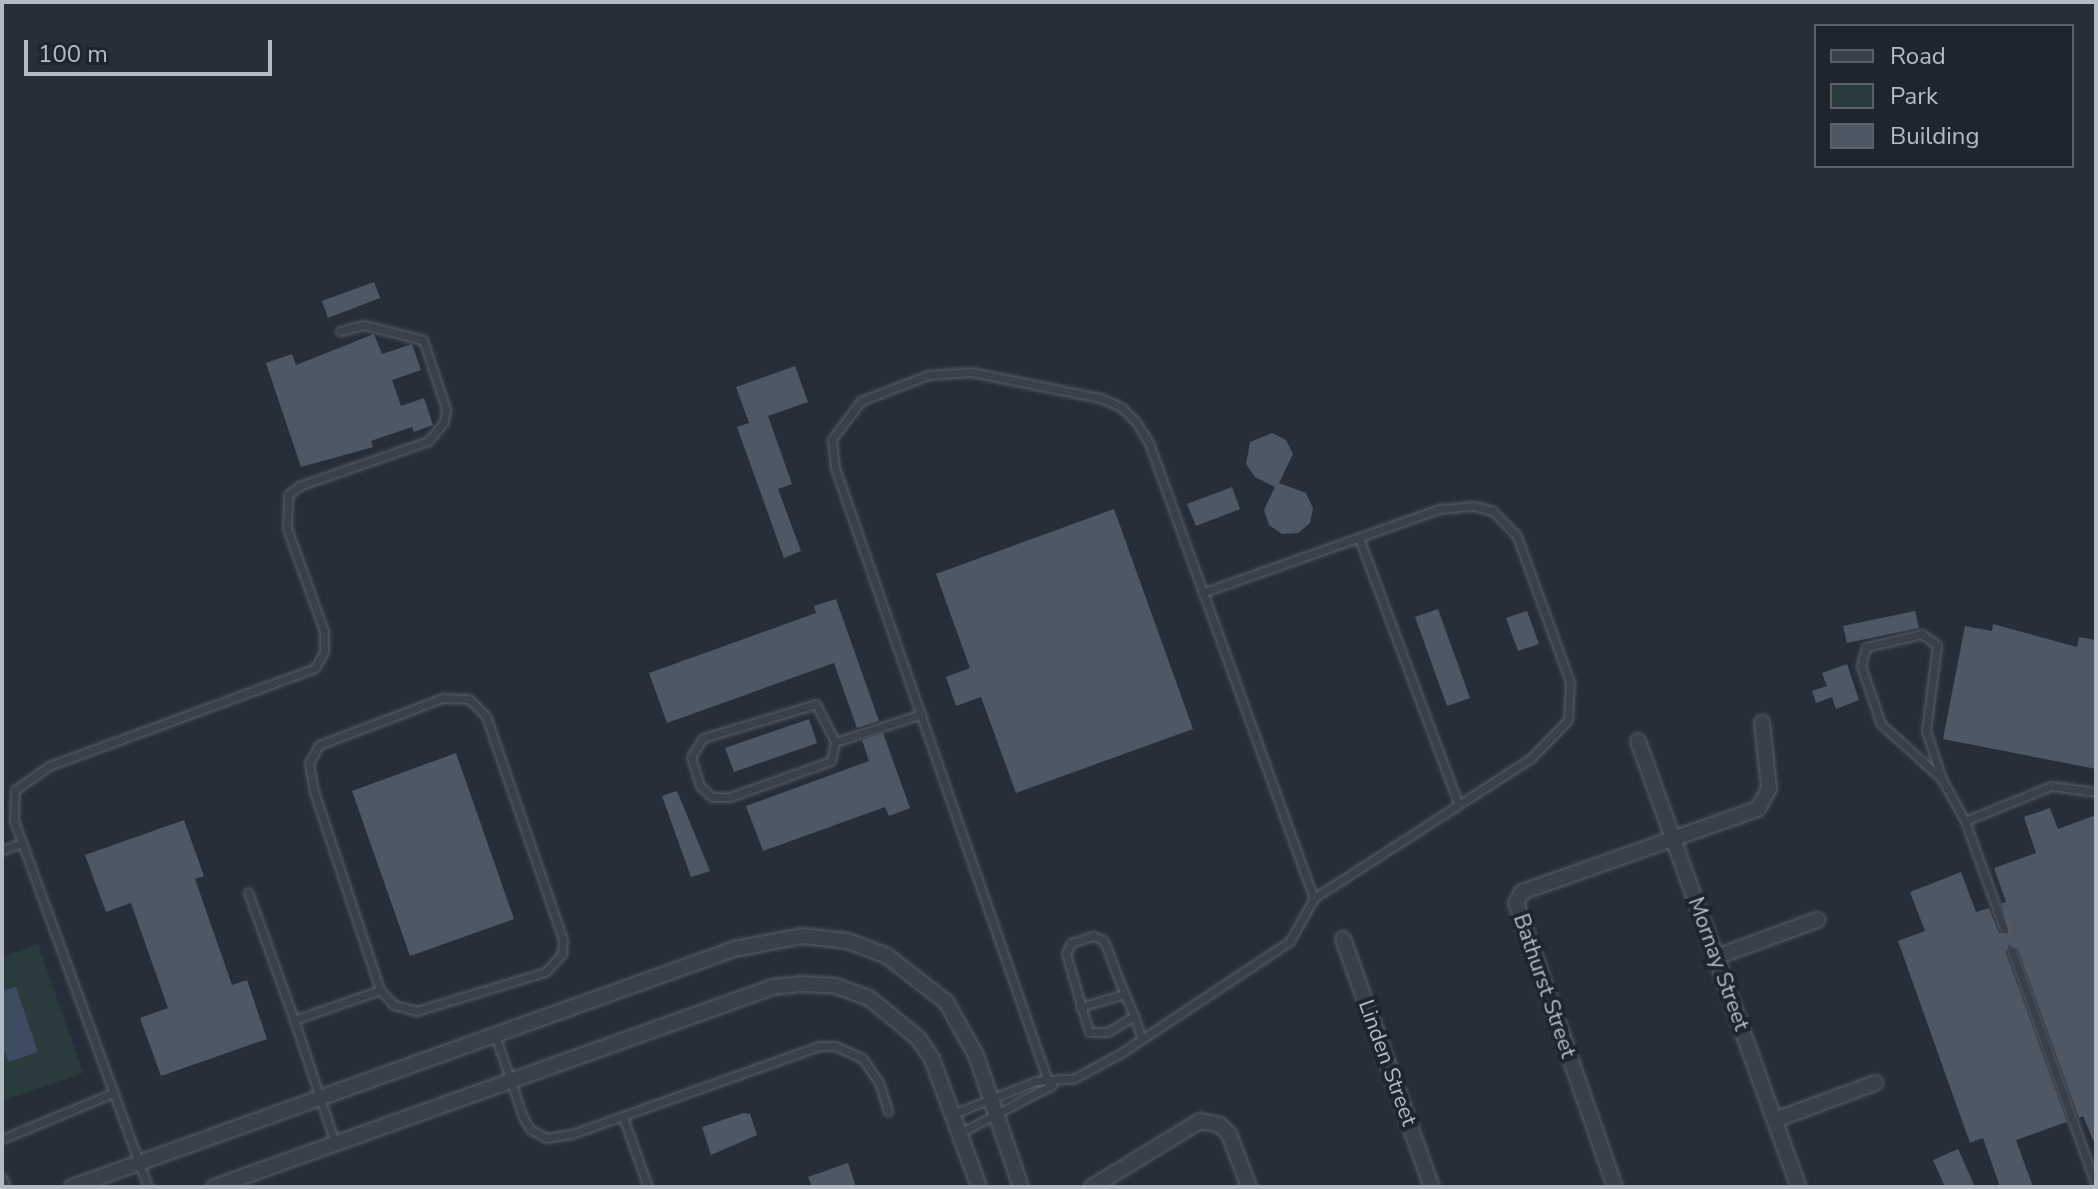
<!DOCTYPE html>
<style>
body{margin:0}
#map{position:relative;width:2098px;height:1189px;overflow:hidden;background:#262e3a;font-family:"Nunito Sans",sans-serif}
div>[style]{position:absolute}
.green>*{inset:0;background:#293b3c}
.water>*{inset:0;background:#3d4c61}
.building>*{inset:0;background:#4e5865}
.roads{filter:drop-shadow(0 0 2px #575e68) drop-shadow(0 0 2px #575e68)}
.service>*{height:7px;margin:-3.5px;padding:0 3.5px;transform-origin:3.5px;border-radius:3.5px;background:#39404a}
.minor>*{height:14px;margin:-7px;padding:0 7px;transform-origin:7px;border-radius:7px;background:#39404a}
span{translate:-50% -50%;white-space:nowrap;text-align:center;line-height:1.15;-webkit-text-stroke:8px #1e252f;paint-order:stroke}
.street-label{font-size:22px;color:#b5bbc6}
.frame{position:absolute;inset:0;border:4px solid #b5bbc6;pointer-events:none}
.legend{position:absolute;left:1814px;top:24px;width:260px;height:144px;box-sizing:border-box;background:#1e252f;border:2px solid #5a616b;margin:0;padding:10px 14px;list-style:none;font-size:24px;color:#b5bbc6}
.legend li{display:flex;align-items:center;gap:16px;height:40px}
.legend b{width:40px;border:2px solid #5a616b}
.scale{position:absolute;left:24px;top:40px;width:248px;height:36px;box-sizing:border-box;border:4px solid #b5bbc6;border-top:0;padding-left:10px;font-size:24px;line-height:28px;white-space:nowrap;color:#b5bbc6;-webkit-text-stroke:6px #1e252f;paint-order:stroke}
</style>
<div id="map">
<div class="green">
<div style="clip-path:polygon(38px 944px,83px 1073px,2px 1101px,2px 957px)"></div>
</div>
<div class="water">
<div style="clip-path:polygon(16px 987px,38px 1052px,9px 1062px,2px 1047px,2px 991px)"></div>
</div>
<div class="building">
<div style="clip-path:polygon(374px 282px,380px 298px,328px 318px,322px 301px)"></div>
<div style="clip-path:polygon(374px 334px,382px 354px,412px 344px,421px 370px,392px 380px,401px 406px,424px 398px,433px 425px,414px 432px,412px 427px,371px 441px,373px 447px,301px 467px,266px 363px,292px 354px,296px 365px)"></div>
<div style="clip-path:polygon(795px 366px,808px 402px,768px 416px,792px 484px,778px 489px,801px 551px,784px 558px,737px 427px,749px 423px,736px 387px)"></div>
<div style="clip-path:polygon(1272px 433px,1286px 440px,1293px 454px,1279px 483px,1306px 493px,1313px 508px,1310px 523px,1298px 533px,1282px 534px,1269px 525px,1264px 510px,1275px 487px,1255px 477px,1246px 464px,1250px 442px)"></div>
<div style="clip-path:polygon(1232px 487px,1240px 509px,1196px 526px,1187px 504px)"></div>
<div style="clip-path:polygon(1114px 509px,1193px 729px,1016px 793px,981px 697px,956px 706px,946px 677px,970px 668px,936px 574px)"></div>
<div style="clip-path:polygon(836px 599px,879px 721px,857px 728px,834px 663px,667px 723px,649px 673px,816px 613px,814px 606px)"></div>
<div style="clip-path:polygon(1438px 609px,1470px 698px,1447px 706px,1415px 617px)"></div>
<div style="clip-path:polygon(1527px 611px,1539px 644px,1518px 651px,1506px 618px)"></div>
<div style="clip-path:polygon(1915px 611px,1919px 628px,1847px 643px,1843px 626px)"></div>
<div style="clip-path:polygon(1993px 624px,2077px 647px,2079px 637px,2096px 640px,2096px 769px,1943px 739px,1965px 626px,1992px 631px)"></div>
<div style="clip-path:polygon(1847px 664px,1859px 700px,1836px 709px,1832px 697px,1816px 703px,1812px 691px,1827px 686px,1822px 673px)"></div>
<div style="clip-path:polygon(809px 719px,817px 743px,734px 772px,725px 748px)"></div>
<div style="clip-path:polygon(883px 733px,910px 808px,889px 816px,885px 807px,763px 851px,746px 806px,869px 761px,862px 740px)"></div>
<div style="clip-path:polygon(456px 753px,514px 919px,410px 956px,352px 791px)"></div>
<div style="clip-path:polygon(677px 791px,710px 871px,691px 877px,662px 796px)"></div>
<div style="clip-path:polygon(2050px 808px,2058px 829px,2096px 815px,2096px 1147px,2083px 1116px,2079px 1118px,2018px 949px,2009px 945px,2006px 953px,2067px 1122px,2016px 1140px,2033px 1187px,2000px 1187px,1983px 1138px,1970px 1143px,1898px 941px,1925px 931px,1910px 892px,1961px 872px,1976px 912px,1989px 908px,1999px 933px,2008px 934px,2002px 903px,2006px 902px,1994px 868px,2036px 853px,2024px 817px)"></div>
<div style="clip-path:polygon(184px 820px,204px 876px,195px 879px,232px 985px,247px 980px,267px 1039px,161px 1076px,140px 1018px,168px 1008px,131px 903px,106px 912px,85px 855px)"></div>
<div style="clip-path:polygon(743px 1113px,750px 1114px,757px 1135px,711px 1155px,702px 1127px)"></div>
<div style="clip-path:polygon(1958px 1149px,1975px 1187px,1945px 1187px,1933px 1160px)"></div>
<div style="clip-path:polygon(848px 1163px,856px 1187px,812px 1187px,808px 1177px)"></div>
</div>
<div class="roads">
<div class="service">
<div style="left:1359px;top:538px;width:283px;rotate:69.5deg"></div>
<div style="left:443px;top:698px;width:26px;rotate:2deg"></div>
<div style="left:469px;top:699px;width:24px;rotate:45deg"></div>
<div style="left:486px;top:716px;width:237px;rotate:71deg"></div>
<div style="left:563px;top:940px;width:14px;rotate:94deg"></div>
<div style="left:562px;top:954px;width:25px;rotate:133deg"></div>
<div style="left:545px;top:972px;width:134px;rotate:163.1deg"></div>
<div style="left:417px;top:1011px;width:24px;rotate:-165deg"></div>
<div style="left:394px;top:1005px;width:21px;rotate:-133deg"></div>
<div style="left:380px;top:990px;width:209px;rotate:-108.4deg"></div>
<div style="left:314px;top:792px;width:29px;rotate:-100deg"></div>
<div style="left:309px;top:763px;width:21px;rotate:-61deg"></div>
<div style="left:319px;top:745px;width:133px;rotate:-20.8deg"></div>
<div style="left:816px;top:704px;width:42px;rotate:63.4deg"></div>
<div style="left:835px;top:742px;width:19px;rotate:102deg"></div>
<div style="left:831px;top:761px;width:107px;rotate:160.4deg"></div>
<div style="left:730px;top:797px;width:18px;rotate:180deg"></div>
<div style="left:712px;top:797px;width:16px;rotate:-137deg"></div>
<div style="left:700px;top:786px;width:30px;rotate:-107deg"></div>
<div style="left:691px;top:757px;width:22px;rotate:-58deg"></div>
<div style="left:703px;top:738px;width:118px;rotate:-16.7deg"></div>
<div style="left:835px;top:742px;width:91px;rotate:-17.8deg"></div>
<div style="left:1942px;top:779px;width:51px;rotate:-108.4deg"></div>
<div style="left:1926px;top:731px;width:87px;rotate:-82.7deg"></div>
<div style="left:1937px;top:645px;width:19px;rotate:-144deg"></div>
<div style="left:1922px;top:634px;width:57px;rotate:166.9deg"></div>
<div style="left:1866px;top:647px;width:20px;rotate:105deg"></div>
<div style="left:1861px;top:666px;width:61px;rotate:71deg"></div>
<div style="left:1881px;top:724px;width:82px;rotate:42deg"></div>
<div style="left:1942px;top:779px;width:48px;rotate:61.3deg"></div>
<div style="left:1965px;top:821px;width:93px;rotate:-22.1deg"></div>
<div style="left:2051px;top:786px;width:45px;rotate:7.6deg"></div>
<div style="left:1965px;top:821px;width:115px;rotate:70.1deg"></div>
<div style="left:2px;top:850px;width:21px;rotate:-19deg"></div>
<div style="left:248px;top:892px;width:136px;rotate:70.2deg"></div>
<div style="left:2012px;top:951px;width:249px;rotate:70.3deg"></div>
<div style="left:1080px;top:1007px;width:47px;rotate:-16.1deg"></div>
<div style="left:1134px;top:1016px;width:31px;rotate:149deg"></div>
<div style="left:1107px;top:1032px;width:18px;rotate:180deg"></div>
<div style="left:1089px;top:1032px;width:81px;rotate:-106.4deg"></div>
<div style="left:1066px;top:954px;width:12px;rotate:-66deg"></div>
<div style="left:1071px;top:943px;width:23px;rotate:-18deg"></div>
<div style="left:1093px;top:936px;width:11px;rotate:22deg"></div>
<div style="left:1103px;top:940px;width:9px;rotate:63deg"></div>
<div style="left:1107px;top:948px;width:27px;rotate:70deg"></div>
<div style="left:1116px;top:973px;width:47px;rotate:67.3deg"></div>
<div style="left:1134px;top:1016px;width:24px;rotate:71deg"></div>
<div style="left:495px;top:1035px;width:87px;rotate:71.1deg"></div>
<div style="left:523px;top:1117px;width:14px;rotate:60deg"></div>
<div style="left:530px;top:1129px;width:18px;rotate:29deg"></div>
<div style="left:546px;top:1138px;width:26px;rotate:-9deg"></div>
<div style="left:572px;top:1134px;width:262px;rotate:-19.6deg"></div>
<div style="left:819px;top:1046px;width:16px"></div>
<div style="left:835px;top:1046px;width:30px;rotate:24deg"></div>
<div style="left:862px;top:1058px;width:29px;rotate:55deg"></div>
<div style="left:879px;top:1082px;width:31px;rotate:73deg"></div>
<div style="left:1050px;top:1087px;width:655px;rotate:-109.15deg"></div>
<div style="left:835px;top:468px;width:29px;rotate:-96deg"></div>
<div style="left:832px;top:439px;width:48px;rotate:-52.7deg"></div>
<div style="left:861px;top:401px;width:72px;rotate:-21.2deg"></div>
<div style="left:928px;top:375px;width:43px;rotate:-4deg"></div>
<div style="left:971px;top:372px;width:132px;rotate:11.4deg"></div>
<div style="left:1100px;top:398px;width:23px;rotate:23deg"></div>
<div style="left:1121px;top:407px;width:21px;rotate:45deg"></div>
<div style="left:1136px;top:422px;width:25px;rotate:58deg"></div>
<div style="left:1149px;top:443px;width:484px;rotate:70.1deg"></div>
<div style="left:953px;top:1114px;width:89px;rotate:-21.7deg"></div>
<div style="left:1036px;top:1081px;width:39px;rotate:-4deg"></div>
<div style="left:1075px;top:1078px;width:52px;rotate:-28.5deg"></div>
<div style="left:1121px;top:1053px;width:203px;rotate:-33.5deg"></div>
<div style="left:1290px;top:941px;width:49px;rotate:-60.8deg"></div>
<div style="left:1314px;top:898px;width:257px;rotate:-32.8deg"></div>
<div style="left:1530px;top:759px;width:54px;rotate:-45.7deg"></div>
<div style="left:1568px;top:720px;width:38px;rotate:-87deg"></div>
<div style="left:1570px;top:682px;width:155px;rotate:-110deg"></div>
<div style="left:1517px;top:536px;width:35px;rotate:-134deg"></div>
<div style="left:1493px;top:511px;width:20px;rotate:-165deg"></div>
<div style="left:1474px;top:506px;width:35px;rotate:175deg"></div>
<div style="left:1439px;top:509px;width:251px;rotate:160.5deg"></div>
<div style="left:623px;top:1117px;width:74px;rotate:70.3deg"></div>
<div style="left:960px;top:1133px;width:104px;rotate:-27.6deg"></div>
<div style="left:2px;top:1139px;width:120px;rotate:-22.5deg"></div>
<div style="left:335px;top:1143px;width:130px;rotate:-108.4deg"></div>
<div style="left:294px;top:1020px;width:91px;rotate:-19.2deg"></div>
<div style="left:2px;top:1177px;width:11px;rotate:68deg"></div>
<div style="left:148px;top:1187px;width:391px;rotate:-110.1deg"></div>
<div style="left:14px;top:820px;width:30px;rotate:-88deg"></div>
<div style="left:15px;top:790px;width:42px;rotate:-35.2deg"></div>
<div style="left:49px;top:766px;width:283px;rotate:-20.2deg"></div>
<div style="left:315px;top:668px;width:18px;rotate:-61deg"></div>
<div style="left:324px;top:652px;width:21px;rotate:-90deg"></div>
<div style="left:324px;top:631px;width:109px;rotate:-109.8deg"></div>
<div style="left:287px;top:528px;width:33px;rotate:-88deg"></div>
<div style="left:288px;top:495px;width:14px;rotate:-39deg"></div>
<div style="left:299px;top:486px;width:137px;rotate:-19.2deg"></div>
<div style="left:428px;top:441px;width:25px;rotate:-50deg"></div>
<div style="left:444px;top:422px;width:13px;rotate:-81deg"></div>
<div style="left:446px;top:409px;width:73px;rotate:-108.4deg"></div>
<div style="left:423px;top:340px;width:61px;rotate:-165.7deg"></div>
<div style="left:364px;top:325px;width:25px;rotate:166deg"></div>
</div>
<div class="minor">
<div style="left:1638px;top:741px;width:474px;rotate:70.2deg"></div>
<div style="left:1343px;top:939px;width:263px;rotate:70.3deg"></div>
<div style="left:1716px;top:957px;width:108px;rotate:-20.1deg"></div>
<div style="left:1775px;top:1120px;width:107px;rotate:-20.3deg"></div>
<div style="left:72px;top:1187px;width:703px;rotate:-19.77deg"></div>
<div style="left:734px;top:949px;width:69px;rotate:-10.8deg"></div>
<div style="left:802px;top:936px;width:46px;rotate:6.2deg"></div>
<div style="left:848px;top:941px;width:42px;rotate:21deg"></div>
<div style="left:887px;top:956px;width:75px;rotate:37.9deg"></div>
<div style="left:946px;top:1002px;width:61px;rotate:60.5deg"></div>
<div style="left:976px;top:1055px;width:139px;rotate:71.2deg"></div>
<div style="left:214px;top:1187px;width:594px;rotate:-19.69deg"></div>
<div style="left:773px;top:987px;width:30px;rotate:-6deg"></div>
<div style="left:803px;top:984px;width:33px;rotate:3deg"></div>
<div style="left:836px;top:986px;width:35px;rotate:20deg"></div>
<div style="left:869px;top:998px;width:63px;rotate:39.2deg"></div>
<div style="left:918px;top:1038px;width:25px;rotate:56deg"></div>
<div style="left:932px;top:1059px;width:136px;rotate:69.8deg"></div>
<div style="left:1092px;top:1187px;width:127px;rotate:-31.4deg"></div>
<div style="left:1200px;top:1121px;width:20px;rotate:11deg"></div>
<div style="left:1220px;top:1125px;width:13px;rotate:45deg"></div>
<div style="left:1229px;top:1134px;width:57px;rotate:69.3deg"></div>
<div style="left:1615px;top:1187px;width:301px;rotate:-109.2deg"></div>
<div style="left:1516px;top:903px;width:13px;rotate:-61deg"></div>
<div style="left:1522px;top:892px;width:250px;rotate:-19.4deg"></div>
<div style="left:1758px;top:809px;width:24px;rotate:-62deg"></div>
<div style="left:1769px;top:788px;width:66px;rotate:-96.1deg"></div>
</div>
</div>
<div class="street-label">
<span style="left:1718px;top:964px;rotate:70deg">Mornay Street</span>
<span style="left:1544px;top:986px;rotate:71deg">Bathurst Street</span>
<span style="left:1387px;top:1063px;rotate:70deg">Linden Street</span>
</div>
<div class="frame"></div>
<ul class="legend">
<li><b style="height:10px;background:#39404a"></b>Road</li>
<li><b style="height:22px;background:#293b3c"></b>Park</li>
<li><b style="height:22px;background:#4e5865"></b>Building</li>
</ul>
<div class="scale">100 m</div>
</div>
